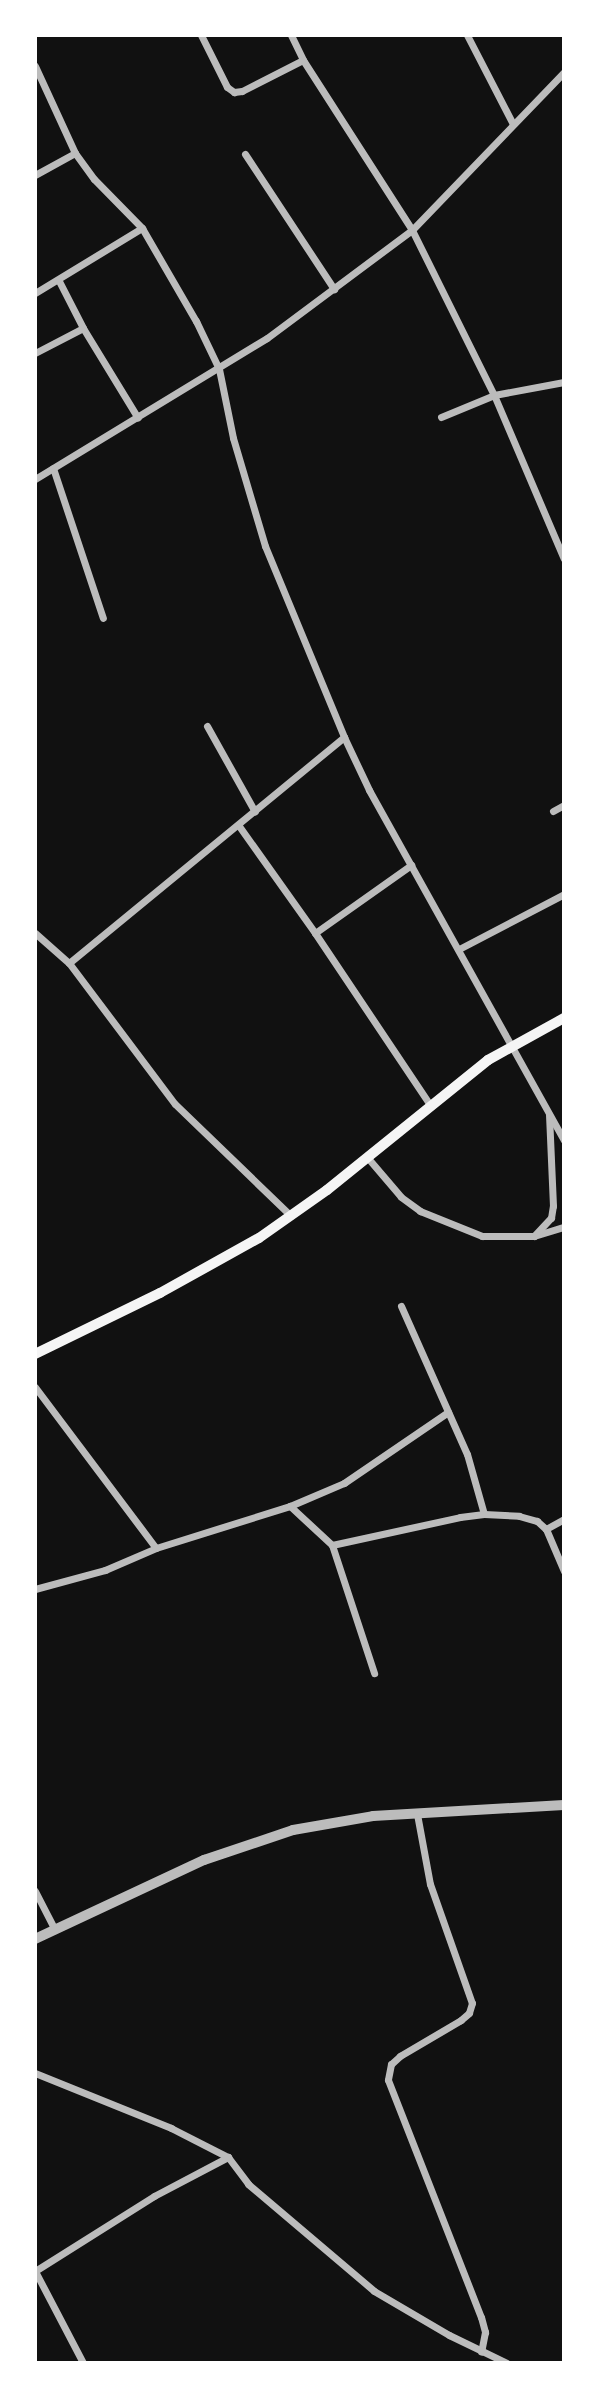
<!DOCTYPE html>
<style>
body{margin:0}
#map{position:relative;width:599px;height:2398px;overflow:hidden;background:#111;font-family:Mulish,sans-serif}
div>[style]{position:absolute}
.minor>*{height:7px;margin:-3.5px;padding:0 3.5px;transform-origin:3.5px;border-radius:3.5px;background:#bcbcbc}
.tertiary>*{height:10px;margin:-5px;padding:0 5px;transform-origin:5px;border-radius:5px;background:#bcbcbc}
.secondary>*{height:10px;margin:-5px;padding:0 5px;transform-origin:5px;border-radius:5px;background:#f5f5f5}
span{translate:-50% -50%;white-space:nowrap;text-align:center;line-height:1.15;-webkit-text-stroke:7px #fff;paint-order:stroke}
.frame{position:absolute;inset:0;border:37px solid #fff;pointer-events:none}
</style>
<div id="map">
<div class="minor">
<div style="left:201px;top:35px;width:58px;rotate:63.4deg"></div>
<div style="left:227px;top:87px;width:9px;rotate:36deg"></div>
<div style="left:234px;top:92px;width:8px;rotate:-7deg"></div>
<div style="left:242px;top:91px;width:68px;rotate:-26.9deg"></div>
<div style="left:291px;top:35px;width:28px;rotate:64deg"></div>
<div style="left:303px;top:60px;width:202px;rotate:57.3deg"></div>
<div style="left:412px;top:230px;width:184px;rotate:63.6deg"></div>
<div style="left:494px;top:395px;width:178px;rotate:66.9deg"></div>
<div style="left:467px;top:35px;width:100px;rotate:62.7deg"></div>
<div style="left:35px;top:66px;width:96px;rotate:65.3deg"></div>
<div style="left:75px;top:153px;width:46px;rotate:151.2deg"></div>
<div style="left:75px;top:153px;width:32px;rotate:54deg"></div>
<div style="left:94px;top:179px;width:69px;rotate:45.6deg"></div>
<div style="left:142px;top:228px;width:108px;rotate:59.9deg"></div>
<div style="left:196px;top:321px;width:53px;rotate:64.4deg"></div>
<div style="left:219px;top:369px;width:70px;rotate:78.5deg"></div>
<div style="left:233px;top:438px;width:113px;rotate:73.5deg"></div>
<div style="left:265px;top:546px;width:207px;rotate:67.5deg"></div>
<div style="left:344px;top:737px;width:59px;rotate:64.7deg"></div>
<div style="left:369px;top:790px;width:401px;rotate:60.9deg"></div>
<div style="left:245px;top:154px;width:162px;rotate:56.6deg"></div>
<div style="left:59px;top:281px;width:53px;rotate:62.9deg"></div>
<div style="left:35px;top:293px;width:125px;rotate:-31.3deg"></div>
<div style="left:35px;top:353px;width:54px;rotate:-27.5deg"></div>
<div style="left:83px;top:328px;width:105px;rotate:58.6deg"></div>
<div style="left:441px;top:417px;width:57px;rotate:-22.5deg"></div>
<div style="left:494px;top:395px;width:71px;rotate:-10.5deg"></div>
<div style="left:53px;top:468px;width:158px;rotate:71.6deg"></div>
<div style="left:35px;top:479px;width:271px;rotate:-31.3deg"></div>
<div style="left:267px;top:338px;width:181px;rotate:-36.7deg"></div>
<div style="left:412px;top:230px;width:219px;rotate:-46.1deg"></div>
<div style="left:207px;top:726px;width:98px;rotate:60.8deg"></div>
<div style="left:553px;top:811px;width:13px;rotate:-29deg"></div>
<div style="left:239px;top:826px;width:131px;rotate:54.6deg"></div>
<div style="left:315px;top:933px;width:208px;rotate:56.2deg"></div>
<div style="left:35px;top:933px;width:45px;rotate:41.4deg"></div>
<div style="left:69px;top:963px;width:176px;rotate:53.1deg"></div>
<div style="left:175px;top:1104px;width:161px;rotate:44deg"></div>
<div style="left:315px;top:933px;width:118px;rotate:-35.3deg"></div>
<div style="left:459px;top:949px;width:119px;rotate:-27.6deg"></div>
<div style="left:69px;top:963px;width:356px;rotate:-39.4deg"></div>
<div style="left:367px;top:1157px;width:52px;rotate:49.6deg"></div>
<div style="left:401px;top:1197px;width:24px;rotate:36deg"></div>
<div style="left:420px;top:1211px;width:67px;rotate:22deg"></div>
<div style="left:482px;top:1236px;width:52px"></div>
<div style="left:534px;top:1236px;width:31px;rotate:-17deg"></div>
<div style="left:534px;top:1236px;width:25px;rotate:-47deg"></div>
<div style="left:551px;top:1218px;width:12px;rotate:-81deg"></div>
<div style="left:553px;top:1206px;width:91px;rotate:-92.5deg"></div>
<div style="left:401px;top:1306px;width:162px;rotate:66deg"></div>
<div style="left:467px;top:1454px;width:62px;rotate:74.2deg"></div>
<div style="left:35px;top:1387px;width:201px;rotate:53.1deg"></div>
<div style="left:290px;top:1506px;width:57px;rotate:42.9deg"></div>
<div style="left:332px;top:1545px;width:135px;rotate:71.8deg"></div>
<div style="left:546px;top:1529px;width:21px;rotate:-29deg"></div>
<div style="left:332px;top:1545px;width:131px;rotate:-12.3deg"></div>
<div style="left:460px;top:1517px;width:24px;rotate:-7deg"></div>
<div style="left:484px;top:1514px;width:35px;rotate:3deg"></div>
<div style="left:519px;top:1516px;width:19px;rotate:16deg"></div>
<div style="left:537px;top:1521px;width:12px;rotate:42deg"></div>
<div style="left:546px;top:1529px;width:46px;rotate:66.8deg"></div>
<div style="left:35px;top:1589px;width:73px;rotate:-15.2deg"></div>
<div style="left:105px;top:1570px;width:56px;rotate:-23.3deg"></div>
<div style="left:156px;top:1548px;width:140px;rotate:-17.4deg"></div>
<div style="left:290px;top:1506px;width:59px;rotate:-23.1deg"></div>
<div style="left:344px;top:1483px;width:126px;rotate:-34.3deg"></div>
<div style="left:417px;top:1814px;width:71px;rotate:79.5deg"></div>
<div style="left:430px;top:1884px;width:126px;rotate:70.6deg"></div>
<div style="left:472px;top:2003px;width:10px;rotate:107deg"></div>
<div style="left:469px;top:2013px;width:11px;rotate:139deg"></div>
<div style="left:461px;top:2020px;width:71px;rotate:149.5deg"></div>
<div style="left:400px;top:2056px;width:12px;rotate:138deg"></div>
<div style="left:391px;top:2064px;width:16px;rotate:101deg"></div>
<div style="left:388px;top:2080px;width:255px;rotate:68.6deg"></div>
<div style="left:481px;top:2317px;width:16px;rotate:75deg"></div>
<div style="left:485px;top:2332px;width:20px;rotate:101deg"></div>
<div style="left:35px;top:1891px;width:42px;rotate:62.8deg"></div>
<div style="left:35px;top:2073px;width:147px;rotate:22deg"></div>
<div style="left:171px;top:2128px;width:64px;rotate:27deg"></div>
<div style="left:228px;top:2157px;width:34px;rotate:53deg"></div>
<div style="left:248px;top:2184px;width:165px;rotate:40.3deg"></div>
<div style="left:374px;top:2291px;width:87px;rotate:30.4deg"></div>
<div style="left:449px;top:2335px;width:64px;rotate:25.8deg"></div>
<div style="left:35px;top:2271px;width:141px;rotate:-32.2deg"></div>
<div style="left:154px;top:2196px;width:84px;rotate:-27.8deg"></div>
<div style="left:35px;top:2271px;width:104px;rotate:62.4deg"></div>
</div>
<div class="tertiary">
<div style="left:35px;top:1939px;width:187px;rotate:-25.1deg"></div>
<div style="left:204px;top:1860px;width:94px;rotate:-18.6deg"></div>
<div style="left:293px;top:1830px;width:81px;rotate:-9.9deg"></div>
<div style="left:373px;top:1816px;width:191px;rotate:-3.3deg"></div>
</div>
<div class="secondary">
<div style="left:35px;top:1354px;width:139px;rotate:-26deg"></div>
<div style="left:160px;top:1293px;width:113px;rotate:-29.1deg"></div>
<div style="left:259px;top:1238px;width:83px;rotate:-35.2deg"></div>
<div style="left:327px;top:1190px;width:207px;rotate:-38.9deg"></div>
<div style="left:488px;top:1060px;width:87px;rotate:-28.9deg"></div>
</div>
<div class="frame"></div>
</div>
